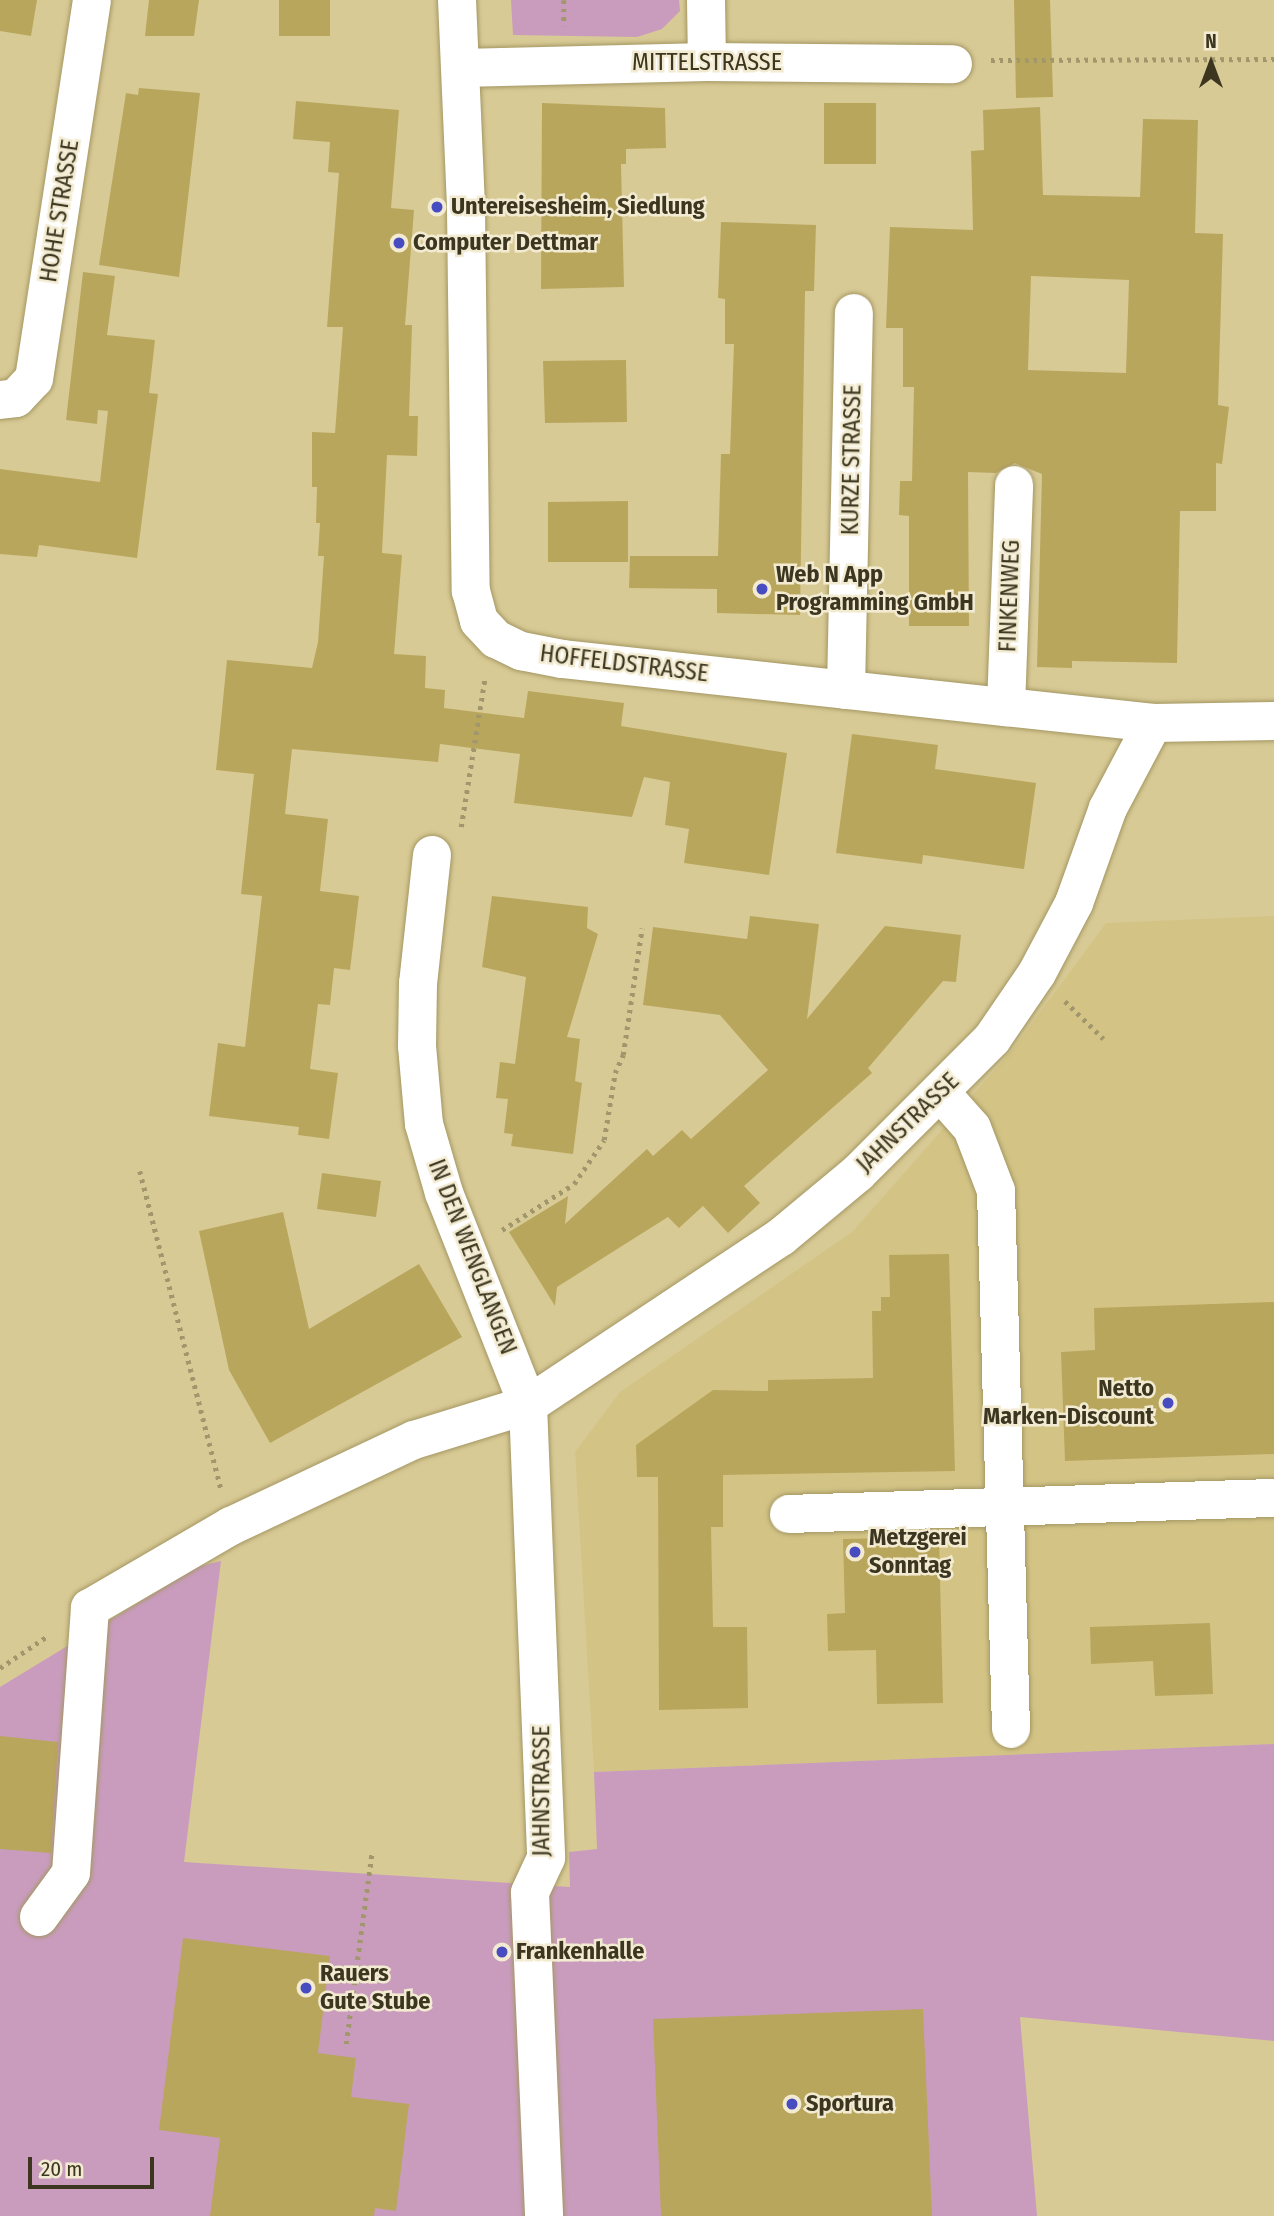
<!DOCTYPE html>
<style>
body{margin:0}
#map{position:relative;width:1274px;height:2216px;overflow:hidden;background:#d8ca95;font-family:"Fira Sans Condensed",sans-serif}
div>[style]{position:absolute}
.built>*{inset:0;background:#d3c486}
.green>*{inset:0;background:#c99cbe}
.building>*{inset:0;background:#b9a65d}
.path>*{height:4.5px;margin-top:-2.25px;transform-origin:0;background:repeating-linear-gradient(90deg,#a2976c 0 3.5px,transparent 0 8.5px)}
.roads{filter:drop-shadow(0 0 2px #a49763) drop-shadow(0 0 2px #a49763)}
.minor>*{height:38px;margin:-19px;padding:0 19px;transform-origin:19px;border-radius:19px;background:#fff}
.dots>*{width:19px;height:19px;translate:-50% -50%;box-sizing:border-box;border:4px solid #f2ebd1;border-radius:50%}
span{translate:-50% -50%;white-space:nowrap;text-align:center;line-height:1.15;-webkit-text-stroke:5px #f2ebd1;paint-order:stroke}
.street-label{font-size:24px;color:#3c3620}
.poi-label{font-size:24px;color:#3c3620;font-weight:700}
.left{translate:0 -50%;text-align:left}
.right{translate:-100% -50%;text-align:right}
.north{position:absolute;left:1176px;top:28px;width:70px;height:70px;-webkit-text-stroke:5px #f2ebd1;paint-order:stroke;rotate:0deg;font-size:19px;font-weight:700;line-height:28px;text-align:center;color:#3c3620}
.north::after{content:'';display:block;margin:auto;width:24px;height:32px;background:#3c3620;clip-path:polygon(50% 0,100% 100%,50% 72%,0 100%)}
.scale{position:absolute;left:28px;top:2157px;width:126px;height:32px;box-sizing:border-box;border:4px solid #3c3620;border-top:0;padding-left:9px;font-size:21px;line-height:24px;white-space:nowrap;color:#3c3620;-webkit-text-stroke:5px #f2ebd1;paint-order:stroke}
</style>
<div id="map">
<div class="built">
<div style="clip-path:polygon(1274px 916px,1274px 1744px,594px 1772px,575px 1452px,620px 1392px,852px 1232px,1010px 1053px,1106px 923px)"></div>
</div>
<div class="green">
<div style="clip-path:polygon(511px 0,679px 0,680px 11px,662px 29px,637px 37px,513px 35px)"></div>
<div style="clip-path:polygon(221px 1561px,184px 1862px,570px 1887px,569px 1852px,597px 1849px,594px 1772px,1274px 1744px,1274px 2041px,1020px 2017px,1037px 2216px,0 2216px,0 1687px,197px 1567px)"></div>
</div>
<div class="building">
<div style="clip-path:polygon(0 0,37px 0,31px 36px,0 31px)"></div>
<div style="clip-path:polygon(149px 0,199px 0,194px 36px,145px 36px)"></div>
<div style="clip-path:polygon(279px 0,330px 0,330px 36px,279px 36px)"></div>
<div style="clip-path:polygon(1014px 0,1050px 0,1053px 97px,1016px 98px)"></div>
<div style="clip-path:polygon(139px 88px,200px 93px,179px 277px,99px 265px,126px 93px,138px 95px)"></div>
<div style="clip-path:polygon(296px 101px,399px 110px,391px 208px,414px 210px,405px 325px,412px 325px,409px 416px,418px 416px,417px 456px,387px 455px,382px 553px,402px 555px,394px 654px,426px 656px,425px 688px,445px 690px,444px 708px,524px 718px,528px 691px,624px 703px,621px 726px,787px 753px,769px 875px,684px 863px,689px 829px,665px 825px,670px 782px,644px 777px,632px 817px,514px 803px,520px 754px,440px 744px,438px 762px,292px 749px,285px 814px,328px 819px,320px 891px,359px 896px,350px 970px,334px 968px,330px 1005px,318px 1004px,310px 1069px,338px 1073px,329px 1139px,298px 1135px,299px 1127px,209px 1116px,218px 1043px,245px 1047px,262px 896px,241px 894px,254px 774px,216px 770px,227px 660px,312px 668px,318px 642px,324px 556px,318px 556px,320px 523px,316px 523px,317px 487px,312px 487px,312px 432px,335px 433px,343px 327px,327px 327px,339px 173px,328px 172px,330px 142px,293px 139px)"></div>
<div style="clip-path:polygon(542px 103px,665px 108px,666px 148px,626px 149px,626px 164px,621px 164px,624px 287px,541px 289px)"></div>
<div style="clip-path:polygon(824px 103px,876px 103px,876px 164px,824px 164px)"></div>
<div style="clip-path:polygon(evenodd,1040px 107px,1043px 195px,1140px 197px,1143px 119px,1198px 120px,1195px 233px,1223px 234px,1218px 405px,1229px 407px,1222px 464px,1216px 463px,1216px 511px,1180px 511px,1177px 663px,1072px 661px,1072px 668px,1037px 667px,1042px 474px,1015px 463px,996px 473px,968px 472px,969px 626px,909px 626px,909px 516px,899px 515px,900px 481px,912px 481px,914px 387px,903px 387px,903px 328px,886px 328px,890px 227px,973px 230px,971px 151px,984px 150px,983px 110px,1040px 107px,1031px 276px,1129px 280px,1126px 373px,1028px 370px,1031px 276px)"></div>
<div style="clip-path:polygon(721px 222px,816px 225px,814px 291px,805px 291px,800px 615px,717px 613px,717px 589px,629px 588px,630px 556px,718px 556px,721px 454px,730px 454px,734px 344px,725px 344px,725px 299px,718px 298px)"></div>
<div style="clip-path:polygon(83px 272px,115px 276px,107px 335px,155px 340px,149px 393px,158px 394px,137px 558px,39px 545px,37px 557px,0 554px,0 469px,100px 482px,108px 411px,98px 410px,97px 424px,66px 420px)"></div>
<div style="clip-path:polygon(626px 360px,627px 422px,545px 423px,543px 361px)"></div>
<div style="clip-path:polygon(628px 501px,628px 562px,548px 562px,548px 502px)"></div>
<div style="clip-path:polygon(852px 734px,938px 745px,935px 769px,1036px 783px,1024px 869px,923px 855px,922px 864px,836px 853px)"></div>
<div style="clip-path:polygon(492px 896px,588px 907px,587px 928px,598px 934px,567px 1037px,580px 1039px,575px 1081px,582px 1083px,573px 1154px,511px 1146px,513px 1134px,504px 1133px,508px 1099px,496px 1098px,500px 1062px,515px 1064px,526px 977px,482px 967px)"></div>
<div style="clip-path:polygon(750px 916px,819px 924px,807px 1019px,885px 926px,961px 935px,956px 982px,943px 981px,868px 1068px,872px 1073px,744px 1186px,760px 1203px,728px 1233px,703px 1206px,679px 1228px,668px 1217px,557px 1287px,555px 1306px,509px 1232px,568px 1196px,565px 1224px,647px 1149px,653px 1156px,682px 1130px,691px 1139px,768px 1070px,720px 1015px,643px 1005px,653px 927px,747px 939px)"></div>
<div style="clip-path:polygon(322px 1173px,381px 1181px,376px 1217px,317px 1209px)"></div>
<div style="clip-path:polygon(283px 1212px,309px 1329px,419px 1264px,462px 1337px,270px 1443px,229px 1370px,199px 1231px)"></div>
<div style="clip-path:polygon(949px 1254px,955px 1471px,723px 1475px,723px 1527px,711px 1527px,713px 1627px,747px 1627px,748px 1708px,659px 1710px,658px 1477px,637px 1477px,636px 1445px,713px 1390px,768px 1391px,768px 1380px,873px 1378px,872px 1311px,881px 1311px,881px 1297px,890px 1297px,889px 1255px)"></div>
<div style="clip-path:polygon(1274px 1302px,1274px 1454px,1065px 1461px,1061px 1352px,1095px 1350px,1094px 1308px)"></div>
<div style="clip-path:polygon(939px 1537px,943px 1703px,877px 1704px,876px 1650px,828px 1651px,827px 1614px,845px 1613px,843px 1539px)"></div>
<div style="clip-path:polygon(1210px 1623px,1213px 1694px,1155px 1696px,1153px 1661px,1091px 1664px,1090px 1627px)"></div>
<div style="clip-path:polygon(0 1736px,58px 1742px,51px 1853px,0 1849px)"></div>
<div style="clip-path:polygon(183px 1938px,330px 1956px,318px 2053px,356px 2058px,351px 2097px,409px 2104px,396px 2211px,375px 2208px,374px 2216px,210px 2216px,220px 2138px,159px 2130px)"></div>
<div style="clip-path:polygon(923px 2009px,932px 2216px,661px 2216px,653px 2019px)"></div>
</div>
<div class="path">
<div style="left:564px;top:0;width:26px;rotate:90deg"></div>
<div style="left:991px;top:60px;width:283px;rotate:-0.2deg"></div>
<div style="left:461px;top:827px;width:152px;rotate:-80.9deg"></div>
<div style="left:1065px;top:1001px;width:54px;rotate:44.3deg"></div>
<div style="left:140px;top:1171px;width:327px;rotate:75.7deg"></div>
<div style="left:502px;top:1230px;width:85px;rotate:-32.6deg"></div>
<div style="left:574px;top:1184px;width:53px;rotate:-55.7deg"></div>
<div style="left:604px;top:1140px;width:68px;rotate:-80.7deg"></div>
<div style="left:615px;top:1073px;width:20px;rotate:-66deg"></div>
<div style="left:623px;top:1055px;width:128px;rotate:-81.5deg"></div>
<div style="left:0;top:1668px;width:55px;rotate:-34deg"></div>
<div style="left:346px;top:2044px;width:194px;rotate:-82.3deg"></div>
</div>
<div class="roads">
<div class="minor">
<div style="left:457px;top:0;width:209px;rotate:87.5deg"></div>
<div style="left:466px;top:209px;width:382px;rotate:89.3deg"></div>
<div style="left:471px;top:591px;width:31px;rotate:75deg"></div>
<div style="left:479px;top:621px;width:25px;rotate:47deg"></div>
<div style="left:496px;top:639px;width:28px;rotate:26deg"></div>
<div style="left:521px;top:651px;width:42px;rotate:11deg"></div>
<div style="left:562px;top:659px;width:447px;rotate:6.2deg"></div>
<div style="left:1006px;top:707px;width:148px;rotate:6.2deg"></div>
<div style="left:1153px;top:723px;width:121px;rotate:-0.9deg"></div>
<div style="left:706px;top:0;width:62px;rotate:89.1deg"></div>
<div style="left:461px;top:68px;width:246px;rotate:-1.4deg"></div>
<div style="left:707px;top:62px;width:246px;rotate:0.5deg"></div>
<div style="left:0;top:400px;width:16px;rotate:-7deg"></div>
<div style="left:16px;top:398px;width:26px;rotate:-47deg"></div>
<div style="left:34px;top:379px;width:383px;rotate:-81.3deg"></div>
<div style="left:846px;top:690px;width:377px;rotate:-88.8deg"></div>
<div style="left:1006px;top:707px;width:222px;rotate:-87.9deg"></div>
<div style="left:432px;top:855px;width:129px;rotate:96.2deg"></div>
<div style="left:418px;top:983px;width:63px;rotate:90.9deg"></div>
<div style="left:417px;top:1046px;width:78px;rotate:84.9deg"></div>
<div style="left:424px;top:1124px;width:72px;rotate:73.8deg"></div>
<div style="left:444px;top:1193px;width:228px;rotate:68.4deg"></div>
<div style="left:528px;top:1405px;width:453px;rotate:87.7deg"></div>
<div style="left:546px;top:1858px;width:38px;rotate:115deg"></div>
<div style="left:530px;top:1893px;width:323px;rotate:87.5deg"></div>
<div style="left:940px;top:1092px;width:48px;rotate:48.4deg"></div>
<div style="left:972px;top:1128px;width:67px;rotate:69.1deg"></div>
<div style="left:996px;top:1191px;width:538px;rotate:88.4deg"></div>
<div style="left:789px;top:1514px;width:485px;rotate:-1.9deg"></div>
<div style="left:39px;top:1917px;width:54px;rotate:-54deg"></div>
<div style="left:71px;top:1873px;width:266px;rotate:-85.9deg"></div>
<div style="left:90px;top:1608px;width:163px;rotate:-30.2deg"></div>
<div style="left:231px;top:1526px;width:202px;rotate:-25.2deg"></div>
<div style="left:414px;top:1440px;width:119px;rotate:-17.1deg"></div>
<div style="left:528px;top:1405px;width:304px;rotate:-33.6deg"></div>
<div style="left:781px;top:1237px;width:100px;rotate:-39.7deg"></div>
<div style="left:858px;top:1173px;width:190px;rotate:-45deg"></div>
<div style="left:992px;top:1039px;width:80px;rotate:-55.7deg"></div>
<div style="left:1037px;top:973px;width:79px;rotate:-62.1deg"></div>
<div style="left:1074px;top:903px;width:101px;rotate:-70.3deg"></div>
<div style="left:1108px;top:808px;width:96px;rotate:-62.1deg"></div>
</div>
</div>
<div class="dots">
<div style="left:437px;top:207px;background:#474cc1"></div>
<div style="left:399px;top:243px;background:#474cc1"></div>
<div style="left:762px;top:589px;background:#474cc1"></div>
<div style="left:1168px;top:1403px;background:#474cc1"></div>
<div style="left:855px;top:1552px;background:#474cc1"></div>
<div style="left:502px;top:1952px;background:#474cc1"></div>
<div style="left:306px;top:1988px;background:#474cc1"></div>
<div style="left:792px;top:2104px;background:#474cc1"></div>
</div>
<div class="street-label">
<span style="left:707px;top:63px">MITTELSTRASSE</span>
<span style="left:60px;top:211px;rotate:-81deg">HOHE STRASSE</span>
<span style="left:852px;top:460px;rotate:-89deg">KURZE STRASSE</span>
<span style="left:1010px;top:596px;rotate:-88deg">FINKENWEG</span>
<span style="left:624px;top:664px;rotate:7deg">HOFFELDSTRASSE</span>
<span style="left:908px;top:1123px;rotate:-44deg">JAHNSTRASSE</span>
<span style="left:472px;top:1257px;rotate:69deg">IN DEN WENGLANGEN</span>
<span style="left:542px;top:1791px;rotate:-90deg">JAHNSTRASSE</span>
</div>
<div class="poi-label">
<span class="left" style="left:451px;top:207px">Untereisesheim, Siedlung</span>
<span class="left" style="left:413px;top:243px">Computer Dettmar</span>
<span class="left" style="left:776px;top:589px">Web N App<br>Programming GmbH</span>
<span class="right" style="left:1154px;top:1403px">Netto<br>Marken-Discount</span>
<span class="left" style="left:869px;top:1552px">Metzgerei<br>Sonntag</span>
<span class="left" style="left:516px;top:1952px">Frankenhalle</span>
<span class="left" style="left:320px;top:1988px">Rauers<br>Gute Stube</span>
<span class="left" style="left:806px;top:2104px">Sportura</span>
</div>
<div class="north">N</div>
<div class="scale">20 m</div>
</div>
